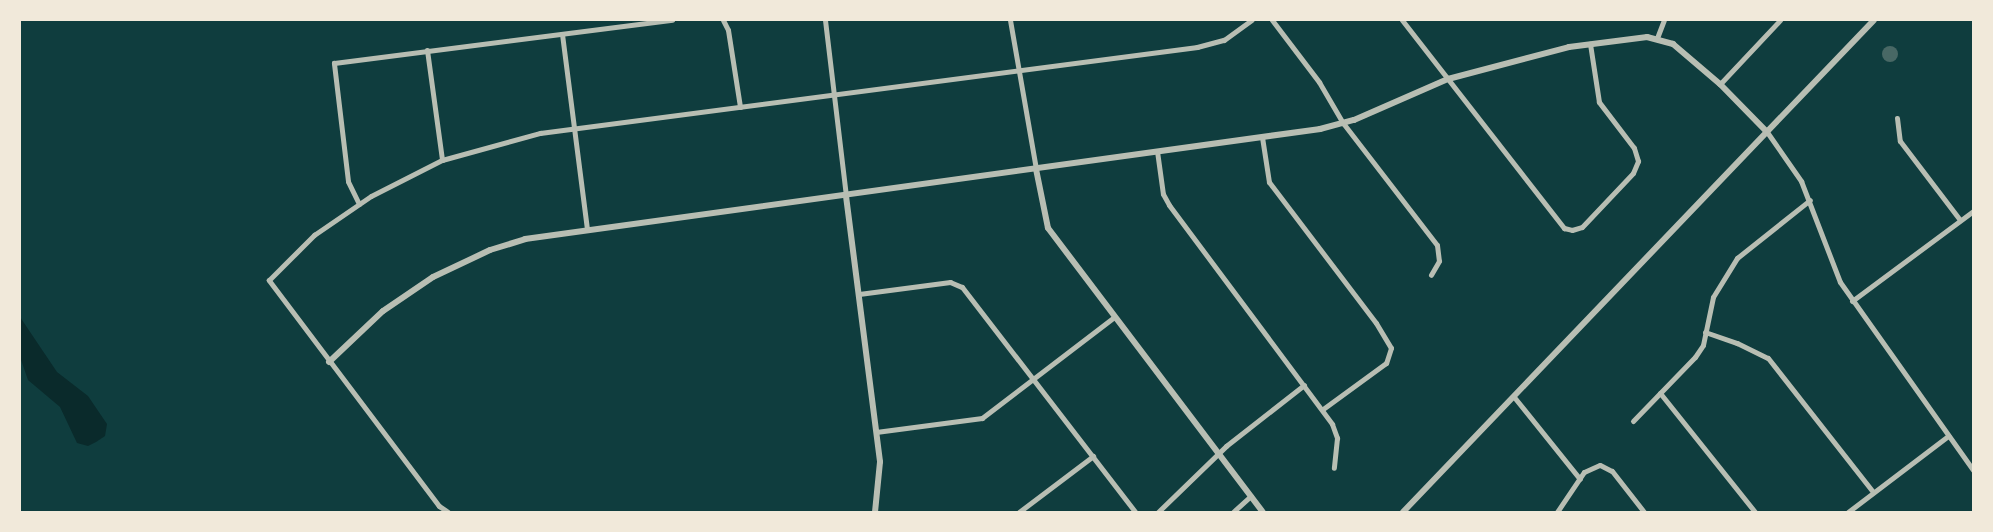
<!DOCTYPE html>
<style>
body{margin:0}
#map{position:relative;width:1993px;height:532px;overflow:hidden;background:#0f3d3e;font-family:Overpass,sans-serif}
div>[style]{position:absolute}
.water>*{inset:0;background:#0a2a2b}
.building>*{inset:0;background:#486865}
.round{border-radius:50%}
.minor>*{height:5px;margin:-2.5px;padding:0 2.5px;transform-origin:2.5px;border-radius:2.5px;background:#b8beb3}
.tertiary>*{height:6px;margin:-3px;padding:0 3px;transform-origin:3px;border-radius:3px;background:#b8beb3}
span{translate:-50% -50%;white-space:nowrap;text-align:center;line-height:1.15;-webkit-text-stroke:5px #f1e9da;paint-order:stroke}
.frame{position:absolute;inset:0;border:21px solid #f1e9da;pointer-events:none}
</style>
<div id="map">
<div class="water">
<div style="clip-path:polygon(20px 317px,57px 372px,88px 396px,107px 424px,105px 436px,96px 442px,88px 446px,77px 443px,60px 407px,28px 380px,20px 357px)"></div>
</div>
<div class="building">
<div class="round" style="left:1882px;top:46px;width:16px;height:16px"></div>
</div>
<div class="minor">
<div style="left:723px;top:20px;width:11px;rotate:63deg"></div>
<div style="left:728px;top:30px;width:78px;rotate:81.1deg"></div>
<div style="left:825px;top:20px;width:177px;rotate:83.2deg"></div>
<div style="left:1010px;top:20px;width:151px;rotate:80.1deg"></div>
<div style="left:1272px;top:20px;width:78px;rotate:52.8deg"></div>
<div style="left:1319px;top:82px;width:48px;rotate:59.7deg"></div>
<div style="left:1343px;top:123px;width:154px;rotate:52.4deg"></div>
<div style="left:1437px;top:245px;width:16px;rotate:83deg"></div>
<div style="left:1439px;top:261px;width:16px;rotate:120deg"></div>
<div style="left:1402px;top:20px;width:264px;rotate:52.1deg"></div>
<div style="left:1564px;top:228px;width:8px;rotate:14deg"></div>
<div style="left:1572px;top:230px;width:10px;rotate:-17deg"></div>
<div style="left:1582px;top:227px;width:74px;rotate:-46.6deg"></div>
<div style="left:1633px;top:173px;width:13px;rotate:-67deg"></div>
<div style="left:1638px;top:161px;width:14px;rotate:-107deg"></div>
<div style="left:1634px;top:148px;width:58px;rotate:-127.3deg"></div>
<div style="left:1599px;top:102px;width:59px;rotate:-98.8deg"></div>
<div style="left:562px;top:34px;width:196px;rotate:82.7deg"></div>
<div style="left:1657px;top:38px;width:19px;rotate:-69deg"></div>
<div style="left:427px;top:50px;width:111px;rotate:82.2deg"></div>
<div style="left:1720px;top:84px;width:88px;rotate:-46.8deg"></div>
<div style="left:1897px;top:118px;width:23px;rotate:83deg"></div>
<div style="left:1900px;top:141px;width:99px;rotate:52.8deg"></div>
<div style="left:1767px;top:132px;width:60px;rotate:55.2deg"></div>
<div style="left:1801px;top:181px;width:108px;rotate:68.9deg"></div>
<div style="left:1840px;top:282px;width:230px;rotate:54.7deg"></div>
<div style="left:1262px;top:137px;width:46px;rotate:81.2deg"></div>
<div style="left:1269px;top:182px;width:177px;rotate:52.8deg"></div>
<div style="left:1376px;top:323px;width:29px;rotate:59deg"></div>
<div style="left:1391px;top:348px;width:16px;rotate:108deg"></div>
<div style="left:1386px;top:363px;width:78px;rotate:143.9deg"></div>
<div style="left:1157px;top:151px;width:43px;rotate:82.1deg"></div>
<div style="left:1163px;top:194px;width:13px;rotate:61deg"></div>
<div style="left:1169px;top:205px;width:273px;rotate:53.3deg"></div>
<div style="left:1332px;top:424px;width:15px;rotate:70deg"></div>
<div style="left:1337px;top:438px;width:30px;rotate:96deg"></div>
<div style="left:359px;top:204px;width:25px;rotate:-116deg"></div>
<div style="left:348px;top:181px;width:119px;rotate:-96.8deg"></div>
<div style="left:334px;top:63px;width:341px;rotate:-7.3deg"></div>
<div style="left:859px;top:294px;width:92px;rotate:-7.5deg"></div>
<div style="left:950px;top:282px;width:13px;rotate:23deg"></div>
<div style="left:962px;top:287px;width:284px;rotate:52.4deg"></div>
<div style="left:1852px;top:301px;width:151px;rotate:-36.6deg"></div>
<div style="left:1705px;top:332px;width:34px;rotate:19deg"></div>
<div style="left:1737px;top:343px;width:34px;rotate:26deg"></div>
<div style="left:1768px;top:358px;width:170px;rotate:51.9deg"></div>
<div style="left:1660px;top:393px;width:152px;rotate:51.4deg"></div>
<div style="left:1514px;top:397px;width:105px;rotate:51.2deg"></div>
<div style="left:1633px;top:421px;width:89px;rotate:-45.9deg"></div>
<div style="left:1695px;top:357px;width:14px;rotate:-56deg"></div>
<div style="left:1703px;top:345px;width:49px;rotate:-78.2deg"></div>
<div style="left:1713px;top:297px;width:46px;rotate:-58.4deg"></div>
<div style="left:1737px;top:258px;width:93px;rotate:-38.5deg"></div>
<div style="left:876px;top:432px;width:107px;rotate:-7.5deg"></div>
<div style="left:982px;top:418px;width:166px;rotate:-37.4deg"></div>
<div style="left:448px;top:512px;width:11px;rotate:-146deg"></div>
<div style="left:439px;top:506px;width:283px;rotate:-127deg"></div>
<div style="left:269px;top:280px;width:64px;rotate:-45deg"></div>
<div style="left:314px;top:235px;width:69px;rotate:-34.4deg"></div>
<div style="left:371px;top:196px;width:80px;rotate:-26.9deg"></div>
<div style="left:442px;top:160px;width:102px;rotate:-15.4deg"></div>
<div style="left:540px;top:133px;width:663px;rotate:-7.46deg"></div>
<div style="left:1197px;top:47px;width:28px;rotate:-15deg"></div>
<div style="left:1224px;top:40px;width:34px;rotate:-36deg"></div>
<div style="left:1019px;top:512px;width:93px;rotate:-37.1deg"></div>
<div style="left:1158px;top:512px;width:95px;rotate:-44.1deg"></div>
<div style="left:1226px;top:446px;width:99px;rotate:-38deg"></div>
<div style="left:1233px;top:512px;width:24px;rotate:-42deg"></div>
<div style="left:1557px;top:512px;width:48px;rotate:-56deg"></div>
<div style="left:1584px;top:472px;width:17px;rotate:-24deg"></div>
<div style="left:1600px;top:465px;width:13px;rotate:27deg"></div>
<div style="left:1612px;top:471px;width:52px;rotate:52deg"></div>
<div style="left:1848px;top:512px;width:126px;rotate:-37.2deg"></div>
</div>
<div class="tertiary">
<div style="left:1036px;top:169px;width:60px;rotate:78.5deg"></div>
<div style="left:1048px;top:228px;width:356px;rotate:52.9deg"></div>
<div style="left:846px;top:196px;width:268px;rotate:82.7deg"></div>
<div style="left:880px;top:462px;width:50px;rotate:95.7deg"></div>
<div style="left:329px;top:362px;width:74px;rotate:-43.4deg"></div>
<div style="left:383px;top:311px;width:60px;rotate:-34.2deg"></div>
<div style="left:433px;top:277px;width:63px;rotate:-25.3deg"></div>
<div style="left:490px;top:250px;width:37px;rotate:-17deg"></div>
<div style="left:525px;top:239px;width:803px;rotate:-7.88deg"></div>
<div style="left:1320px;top:129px;width:35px;rotate:-15deg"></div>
<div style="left:1354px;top:120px;width:103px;rotate:-23.6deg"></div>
<div style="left:1448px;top:79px;width:125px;rotate:-14.8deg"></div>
<div style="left:1569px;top:47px;width:79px;rotate:-7.3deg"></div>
<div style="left:1647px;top:37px;width:27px;rotate:15deg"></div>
<div style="left:1673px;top:44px;width:62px;rotate:40.4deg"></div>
<div style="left:1720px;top:84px;width:67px;rotate:45.6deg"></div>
<div style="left:1403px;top:512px;width:681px;rotate:-46.25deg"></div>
</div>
<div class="frame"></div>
</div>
